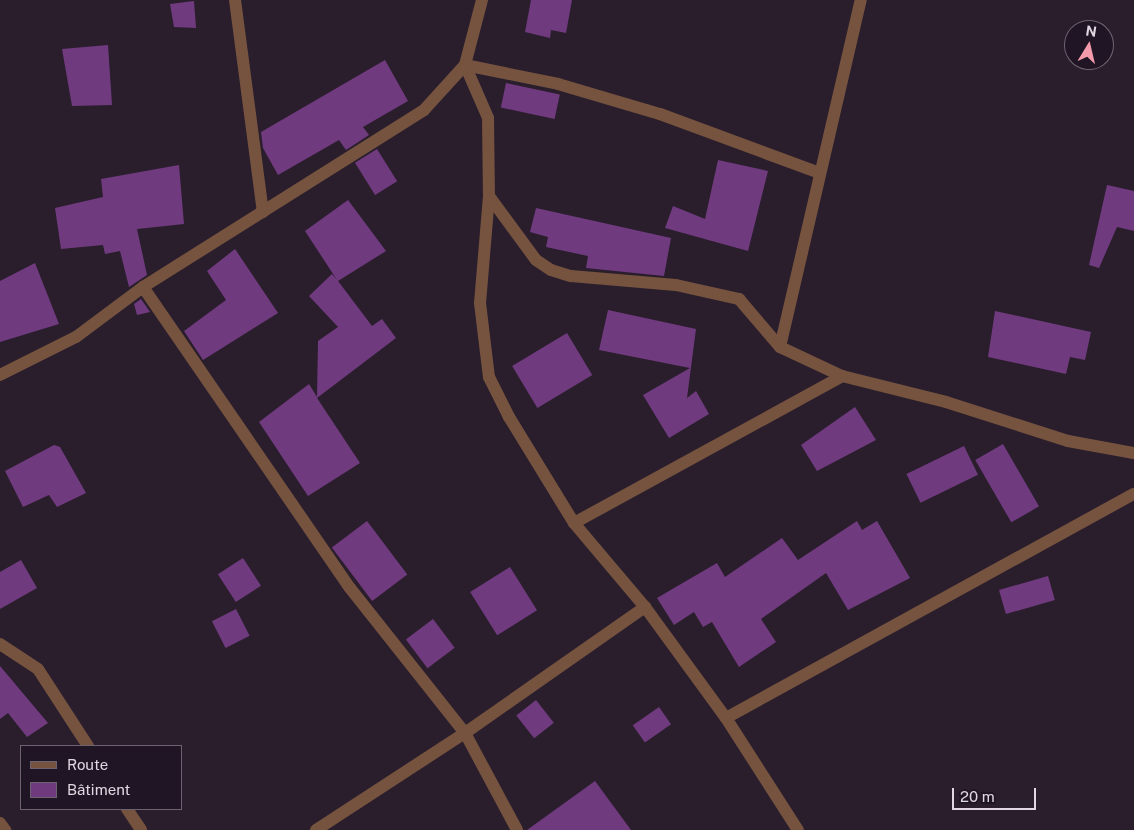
<!DOCTYPE html>
<meta charset="utf-8">
<style>
body{margin:0}
#map{position:relative;width:1134px;height:830px;overflow:hidden;background:#2a1e2d;font-family:"Public Sans",sans-serif}
div>[style]{position:absolute}
.building>*{inset:0;background:#703a7f;transform-origin:0 0}
.street>*{height:12px;margin:-6px;padding:0 6px;transform-origin:6px;border-radius:6px;background:#76533f}
span{translate:-50% -50%;white-space:nowrap;text-align:center;line-height:1.15;-webkit-text-stroke:4.5px #201524;paint-order:stroke}
.legend{position:absolute;left:20px;top:745px;width:162px;height:65px;box-sizing:border-box;background:#201524;border:1px solid #6d6370;margin:0;padding:6px 9px;list-style:none;font-size:15px;color:#e0d7e2}
.legend li{display:flex;align-items:center;gap:10px;height:25px}
.legend b{width:25px;border:1px solid #6d6370}
.north{position:absolute;left:1064px;top:20px;width:50px;height:50px;box-sizing:border-box;background:#201524;border:1px solid #6d6370;border-radius:50%;rotate:9deg;font-size:14px;font-weight:700;line-height:20px;text-align:center;color:#e0d7e2}
.north::after{content:'';display:block;margin:auto;width:18px;height:22px;background:#f39aab;clip-path:polygon(50% 0,100% 100%,50% 72%,0 100%)}
.scale{position:absolute;left:952px;top:788px;width:84px;height:22px;box-sizing:border-box;border:2px solid #e0d7e2;border-top:0;padding-left:6px;font-size:15px;line-height:18px;white-space:nowrap;color:#e0d7e2;-webkit-text-stroke:4px #201524;paint-order:stroke}
</style>
<div id="map">
<div class="building">
<i style="clip-path:polygon(531px 0,572px 0,566px 33px,551px 30px,550px 38px,525px 32px)"></i>
<i style="clip-path:polygon(194px 1px,196px 28px,174px 27px,170px 4px)"></i>
<i style="clip-path:polygon(108px 45px,112px 105px,72px 106px,62px 49px)"></i>
<i style="clip-path:polygon(385px 60px,408px 101px,363px 127px,369px 135px,346px 150px,339px 140px,278px 175px,263px 148px,261px 132px)"></i>
<i style="left:506px;top:83px;width:55px;height:25px;rotate:12deg"></i>
<i style="left:377px;top:149px;width:38px;height:26px;rotate:58deg"></i>
<i style="clip-path:polygon(718px 160px,768px 171px,748px 251px,665px 228px,673px 206px,705px 219px)"></i>
<i style="clip-path:polygon(179px 165px,184px 224px,137px 229px,147px 275px,129px 287px,120px 251px,105px 254px,103px 245px,61px 249px,55px 208px,103px 197px,101px 179px)"></i>
<i style="clip-path:polygon(1107px 185px,1134px 191px,1134px 231px,1117px 227px,1099px 268px,1089px 265px)"></i>
<i style="clip-path:polygon(348px 200px,386px 251px,338px 281px,372px 326px,382px 319px,396px 338px,317px 398px,360px 463px,308px 496px,259px 422px,309px 384px,317px 397px,318px 341px,338px 327px,309px 296px,332px 274px,337px 280px,305px 231px)"></i>
<i style="clip-path:polygon(536px 208px,671px 238px,664px 276px,586px 268px,588px 256px,546px 247px,548px 237px,530px 232px)"></i>
<i style="clip-path:polygon(235px 249px,278px 313px,203px 360px,184px 331px,226px 300px,207px 271px)"></i>
<i style="clip-path:polygon(35px 263px,59px 324px,0 342px,0 281px)"></i>
<i style="clip-path:polygon(141px 299px,150px 312px,137px 315px,134px 304px)"></i>
<i style="clip-path:polygon(608px 310px,696px 329px,687px 398px,696px 391px,709px 414px,669px 438px,643px 395px,690px 368px,599px 350px)"></i>
<i style="clip-path:polygon(995px 311px,1091px 332px,1085px 360px,1070px 357px,1066px 374px,988px 357px)"></i>
<i style="left:567px;top:333px;width:49px;height:64px;rotate:59deg"></i>
<i style="clip-path:polygon(855px 407px,876px 440px,817px 471px,801px 445px)"></i>
<i style="left:1003px;top:444px;width:72px;height:32px;rotate:60deg"></i>
<i style="clip-path:polygon(54px 445px,60px 447px,86px 493px,57px 507px,49px 495px,23px 507px,5px 471px)"></i>
<i style="left:964px;top:446px;width:32px;height:64px;rotate:64deg"></i>
<i style="left:367px;top:521px;width:67px;height:44px;rotate:53deg"></i>
<i style="clip-path:polygon(857px 521px,862px 530px,877px 521px,910px 578px,848px 610px,826px 573px,761px 619px,776px 642px,739px 667px,712px 622px,703px 627px,694px 612px,674px 625px,657px 598px,717px 563px,725px 577px,782px 538px,798px 560px)"></i>
<i style="left:243px;top:558px;width:33px;height:30px;rotate:57deg"></i>
<i style="clip-path:polygon(21px 560px,37px 588px,0 609px,0 572px)"></i>
<i style="left:510px;top:567px;width:51px;height:47px;rotate:58deg"></i>
<i style="left:1048px;top:576px;width:25px;height:51px;rotate:74deg"></i>
<i style="left:236px;top:609px;width:30px;height:27px;rotate:63deg"></i>
<i style="left:433px;top:619px;width:36px;height:34px;rotate:53deg"></i>
<i style="clip-path:polygon(0 666px,48px 723px,27px 737px,8px 713px,0 719px)"></i>
<i style="left:536px;top:700px;width:29px;height:25px;rotate:52deg"></i>
<i style="left:659px;top:707px;width:21px;height:32px;rotate:55deg"></i>
<i style="clip-path:polygon(595px 781px,631px 830px,527px 830px)"></i>
</div>
<div class="street">
<i style="left:235px;top:0;width:214px;rotate:82.5deg"></i>
<i style="left:482px;top:0;width:67px;rotate:104.7deg"></i>
<i style="left:465px;top:65px;width:58px;rotate:66.5deg"></i>
<i style="left:488px;top:118px;width:78px;rotate:89.3deg"></i>
<i style="left:489px;top:196px;width:107px;rotate:94.8deg"></i>
<i style="left:480px;top:303px;width:75px;rotate:83.1deg"></i>
<i style="left:489px;top:377px;width:45px;rotate:63.4deg"></i>
<i style="left:509px;top:417px;width:124px;rotate:58.5deg"></i>
<i style="left:574px;top:523px;width:110px;rotate:49.8deg"></i>
<i style="left:645px;top:607px;width:137px;rotate:53.9deg"></i>
<i style="left:726px;top:718px;width:133px;rotate:57.3deg"></i>
<i style="left:489px;top:196px;width:79px;rotate:53.7deg"></i>
<i style="left:536px;top:260px;width:18px;rotate:34deg"></i>
<i style="left:551px;top:270px;width:21px;rotate:17deg"></i>
<i style="left:571px;top:276px;width:105px;rotate:4.9deg"></i>
<i style="left:676px;top:285px;width:65px;rotate:12.5deg"></i>
<i style="left:739px;top:299px;width:63px;rotate:49.5deg"></i>
<i style="left:780px;top:347px;width:68px;rotate:25.1deg"></i>
<i style="left:842px;top:376px;width:107px;rotate:14deg"></i>
<i style="left:946px;top:402px;width:128px;rotate:17.7deg"></i>
<i style="left:1068px;top:441px;width:67px;rotate:10.3deg"></i>
<i style="left:143px;top:287px;width:365px;rotate:55.5deg"></i>
<i style="left:350px;top:588px;width:185px;rotate:51.6deg"></i>
<i style="left:465px;top:733px;width:110px;rotate:61.8deg"></i>
<i style="left:780px;top:347px;width:356px;rotate:-76.9deg"></i>
<i style="left:0;top:375px;width:85px;rotate:-26.6deg"></i>
<i style="left:76px;top:337px;width:84px;rotate:-36.7deg"></i>
<i style="left:143px;top:287px;width:332px;rotate:-32.2deg"></i>
<i style="left:424px;top:110px;width:61px;rotate:-47.7deg"></i>
<i style="left:465px;top:65px;width:95px;rotate:11.5deg"></i>
<i style="left:558px;top:84px;width:106px;rotate:16.4deg"></i>
<i style="left:660px;top:114px;width:167px;rotate:20.3deg"></i>
<i style="left:574px;top:523px;width:306px;rotate:-28.7deg"></i>
<i style="left:0;top:644px;width:45px;rotate:33.3deg"></i>
<i style="left:38px;top:669px;width:92px;rotate:57deg"></i>
<i style="left:726px;top:718px;width:465px;rotate:-28.8deg"></i>
<i style="left:127px;top:809px;width:25px;rotate:56deg"></i>
<i style="left:0;top:823px;width:9px;rotate:54deg"></i>
<i style="left:316px;top:830px;width:178px;rotate:-33.1deg"></i>
<i style="left:465px;top:733px;width:220px;rotate:-35deg"></i>
</div>
<ul class="legend">
<li><b style="height:6px;background:#76533f"></b>Route</li>
<li><b style="height:14px;background:#703a7f"></b>Bâtiment</li>
</ul>
<div class="north">N</div>
<div class="scale">20 m</div>
</div>
